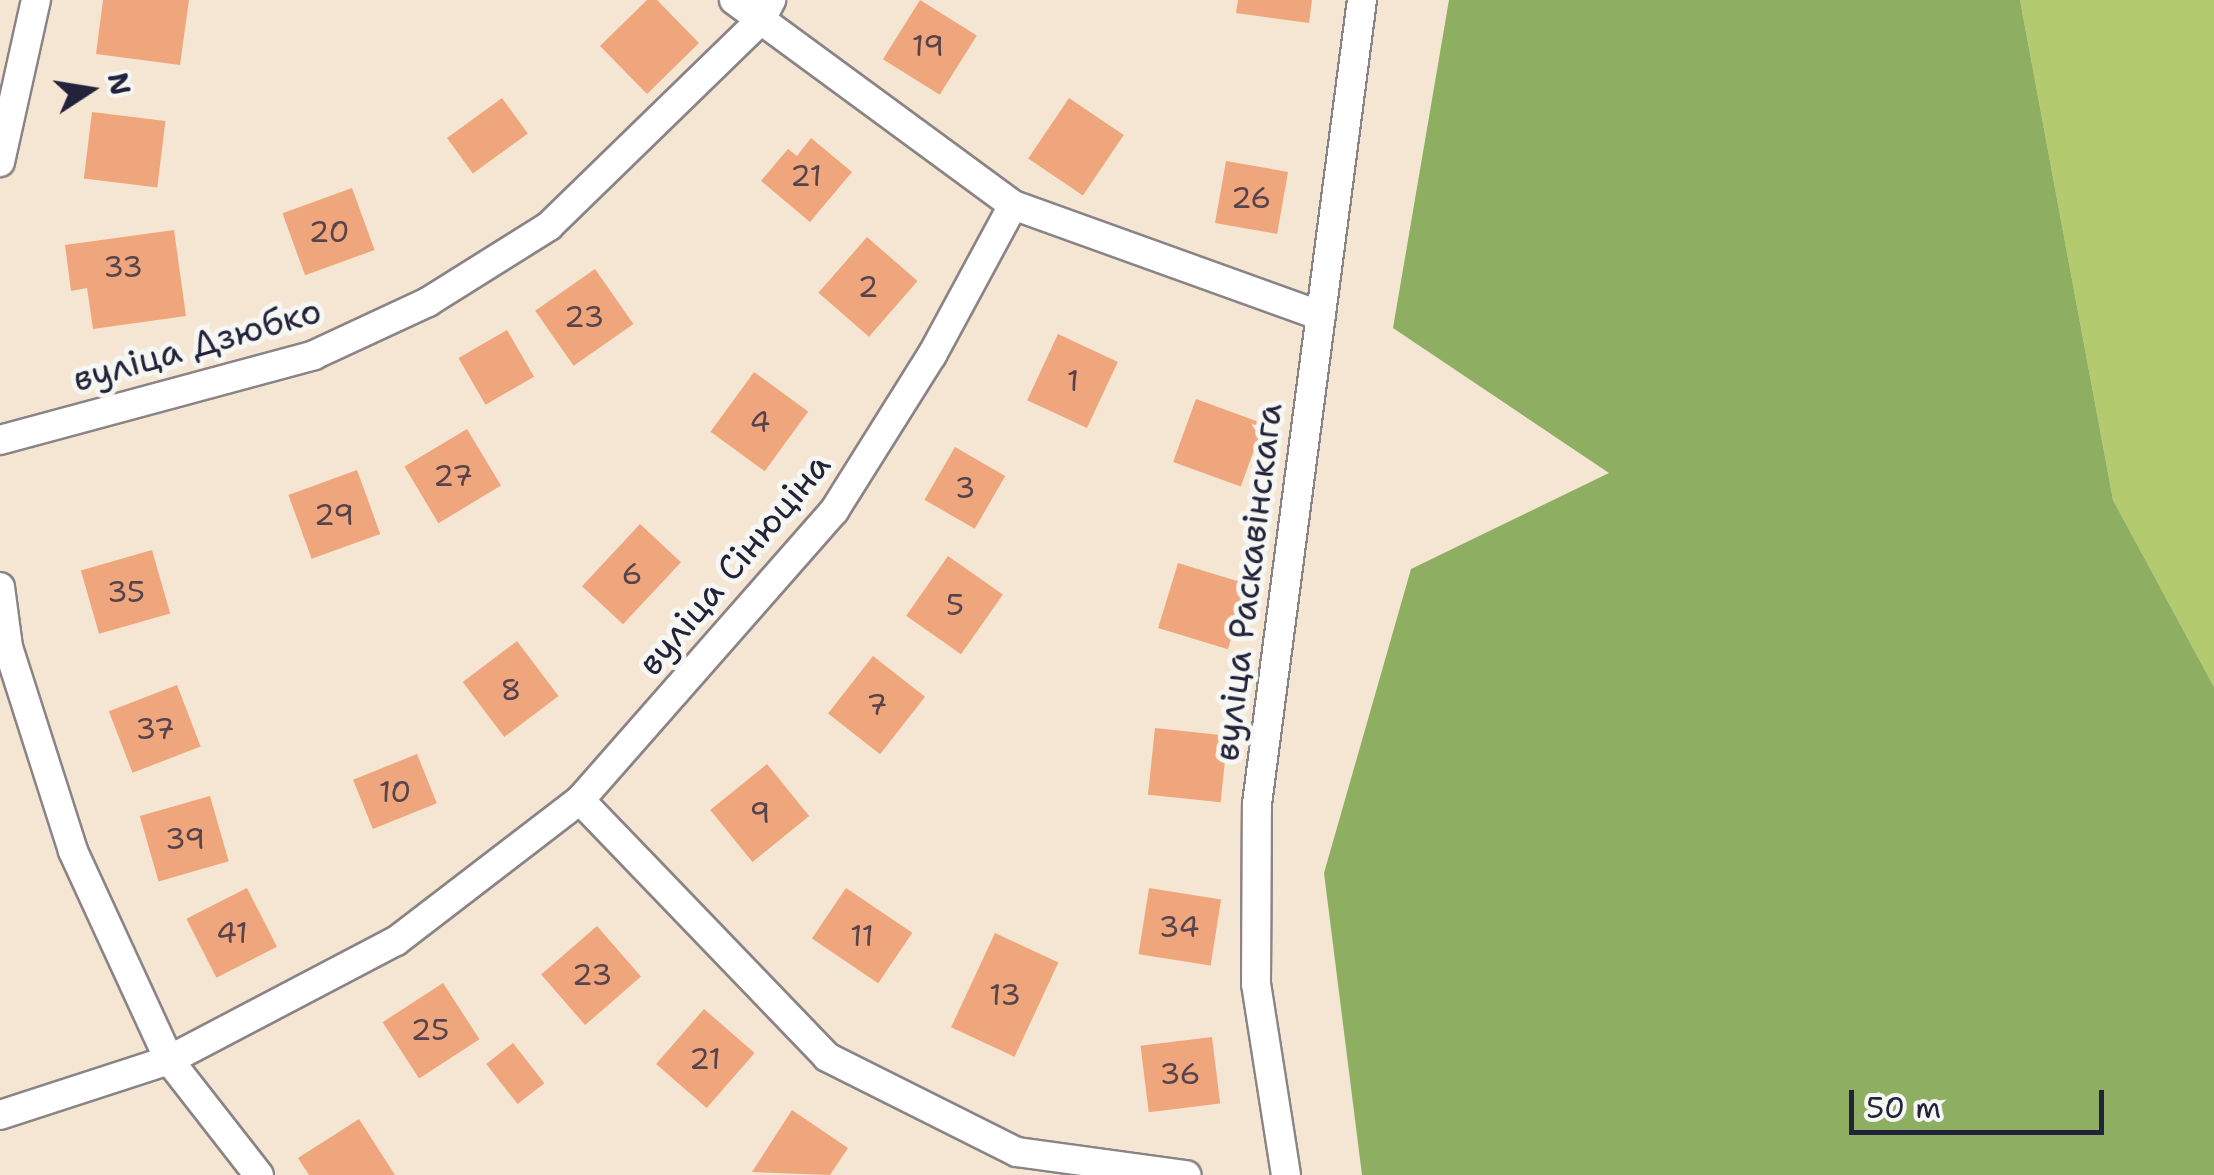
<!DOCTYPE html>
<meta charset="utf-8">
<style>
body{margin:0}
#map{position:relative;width:2214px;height:1175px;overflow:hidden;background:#f4e6d2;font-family:"Shantell Sans",sans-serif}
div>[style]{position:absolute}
.green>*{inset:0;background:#b3ca6e}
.forest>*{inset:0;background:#8eae61}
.building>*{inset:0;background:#f0a67d;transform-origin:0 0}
.roads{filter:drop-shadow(2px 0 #8b8486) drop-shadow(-2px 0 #8b8486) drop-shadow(0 2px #8b8486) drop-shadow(0 -2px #8b8486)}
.street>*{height:28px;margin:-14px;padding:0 14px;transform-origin:14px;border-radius:14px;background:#fff}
span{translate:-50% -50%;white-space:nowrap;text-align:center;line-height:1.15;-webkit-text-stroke:10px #f6f6f2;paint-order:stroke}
.number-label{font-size:30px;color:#56434c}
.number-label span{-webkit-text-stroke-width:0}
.street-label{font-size:35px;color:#22223b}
.north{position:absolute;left:40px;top:40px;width:100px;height:100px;-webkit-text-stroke:8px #f6f6f2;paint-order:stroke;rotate:78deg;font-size:28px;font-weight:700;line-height:40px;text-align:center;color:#22223b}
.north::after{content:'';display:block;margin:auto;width:35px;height:45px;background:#22223b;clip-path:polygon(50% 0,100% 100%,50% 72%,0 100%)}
.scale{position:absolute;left:1849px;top:1090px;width:255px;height:45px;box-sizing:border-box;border:5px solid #22223b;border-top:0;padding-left:12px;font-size:30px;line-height:35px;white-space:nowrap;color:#22223b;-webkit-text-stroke:8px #f6f6f2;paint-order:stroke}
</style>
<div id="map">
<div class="green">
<i style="clip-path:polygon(2020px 0,2214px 0,2214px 687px,2113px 500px)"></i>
</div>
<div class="forest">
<i style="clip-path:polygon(1449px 0,2020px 0,2113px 500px,2214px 687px,2214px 1175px,1362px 1175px,1324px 873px,1411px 569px,1609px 473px,1393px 328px)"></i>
</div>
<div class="building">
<i style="clip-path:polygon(103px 0,189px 0,180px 65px,96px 54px)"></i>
<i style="clip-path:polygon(647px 0,657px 0,699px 43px,647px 94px,600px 46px)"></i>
<i style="left:920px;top:0;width:67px;height:70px;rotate:32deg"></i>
<i style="clip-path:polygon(1238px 0,1312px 0,1309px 23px,1236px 13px)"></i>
<i style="left:502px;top:98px;width:44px;height:68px;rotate:54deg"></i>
<i style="left:1069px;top:98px;width:66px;height:73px;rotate:34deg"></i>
<i style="left:92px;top:112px;width:74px;height:67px;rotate:7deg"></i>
<i style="clip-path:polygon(811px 138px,852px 172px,810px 222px,761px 181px,788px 149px,797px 156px)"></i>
<i style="left:1226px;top:161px;width:63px;height:63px;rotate:10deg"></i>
<i style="left:352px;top:188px;width:66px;height:74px;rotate:70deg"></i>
<i style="clip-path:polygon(174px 230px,186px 316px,93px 329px,87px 288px,71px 291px,65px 245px)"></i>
<i style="left:867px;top:237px;width:67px;height:74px;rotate:41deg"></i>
<i style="left:595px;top:269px;width:67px;height:73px;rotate:55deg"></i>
<i style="left:507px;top:330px;width:54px;height:56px;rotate:60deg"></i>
<i style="left:1058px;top:334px;width:66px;height:73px;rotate:25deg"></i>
<i style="left:754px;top:372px;width:67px;height:74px;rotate:36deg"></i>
<i style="left:1196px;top:399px;width:72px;height:67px;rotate:20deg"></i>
<i style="left:467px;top:429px;width:66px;height:73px;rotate:59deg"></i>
<i style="left:955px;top:447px;width:58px;height:61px;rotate:30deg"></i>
<i style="left:357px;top:470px;width:68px;height:73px;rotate:70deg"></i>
<i style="left:640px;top:524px;width:56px;height:85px;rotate:43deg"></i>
<i style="left:152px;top:550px;width:66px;height:74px;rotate:74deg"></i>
<i style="left:948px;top:556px;width:67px;height:73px;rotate:35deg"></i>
<i style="left:1178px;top:563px;width:73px;height:68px;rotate:17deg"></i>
<i style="left:517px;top:641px;width:69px;height:68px;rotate:53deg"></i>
<i style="left:873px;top:656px;width:66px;height:73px;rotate:38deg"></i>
<i style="left:177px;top:685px;width:66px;height:73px;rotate:69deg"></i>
<i style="left:1155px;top:728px;width:73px;height:67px;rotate:6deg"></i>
<i style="left:417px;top:754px;width:53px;height:69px;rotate:68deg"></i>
<i style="left:767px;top:764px;width:67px;height:73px;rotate:51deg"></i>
<i style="left:210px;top:796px;width:68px;height:73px;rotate:74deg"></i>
<i style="left:247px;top:888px;width:66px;height:68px;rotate:63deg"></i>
<i style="left:846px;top:888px;width:80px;height:61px;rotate:34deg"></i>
<i style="left:1149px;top:888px;width:73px;height:67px;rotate:9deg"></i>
<i style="left:597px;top:926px;width:67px;height:74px;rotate:49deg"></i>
<i style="left:995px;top:933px;width:70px;height:104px;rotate:25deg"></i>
<i style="left:443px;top:983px;width:67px;height:72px;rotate:57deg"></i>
<i style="left:704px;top:1009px;width:67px;height:73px;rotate:41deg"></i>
<i style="left:1212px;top:1037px;width:67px;height:72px;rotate:83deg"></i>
<i style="left:513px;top:1043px;width:51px;height:34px;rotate:52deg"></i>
<i style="clip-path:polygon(792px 1110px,848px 1148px,830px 1175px,752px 1172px)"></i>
<i style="clip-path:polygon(359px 1119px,395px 1175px,309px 1175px,298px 1158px)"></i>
</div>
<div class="roads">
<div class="street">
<i style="left:734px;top:0;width:346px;rotate:36.3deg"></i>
<i style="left:1013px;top:205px;width:327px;rotate:19.8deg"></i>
<i style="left:0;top:162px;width:166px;rotate:-77.5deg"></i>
<i style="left:0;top:440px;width:325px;rotate:-15.1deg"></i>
<i style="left:314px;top:355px;width:126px;rotate:-24.9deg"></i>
<i style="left:428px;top:302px;width:143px;rotate:-32.1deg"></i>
<i style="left:549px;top:226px;width:294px;rotate:-44.2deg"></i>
<i style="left:760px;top:21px;width:24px;rotate:-62deg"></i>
<i style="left:0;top:587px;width:61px;rotate:82.4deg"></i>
<i style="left:8px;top:647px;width:214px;rotate:72.3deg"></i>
<i style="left:73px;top:851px;width:230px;rotate:65.3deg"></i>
<i style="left:169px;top:1060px;width:146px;rotate:52deg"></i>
<i style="left:580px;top:800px;width:356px;rotate:46.1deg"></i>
<i style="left:827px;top:1057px;width:212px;rotate:26.6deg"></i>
<i style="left:1017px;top:1152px;width:171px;rotate:7.8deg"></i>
<i style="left:0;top:1115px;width:178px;rotate:-18deg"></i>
<i style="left:169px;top:1060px;width:256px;rotate:-27.7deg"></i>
<i style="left:396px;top:941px;width:232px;rotate:-37.5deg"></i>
<i style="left:580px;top:800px;width:385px;rotate:-48.7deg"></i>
<i style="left:834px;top:511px;width:184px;rotate:-57.9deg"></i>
<i style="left:932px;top:355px;width:170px;rotate:-61.6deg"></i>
<i style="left:1286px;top:1175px;width:193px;rotate:-98.9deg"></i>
<i style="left:1256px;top:984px;width:180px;rotate:-89.7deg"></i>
<i style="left:1257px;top:804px;width:811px;rotate:-82.56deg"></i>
</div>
</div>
<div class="number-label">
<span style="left:928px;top:46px">19</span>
<span style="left:806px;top:176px">21</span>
<span style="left:1251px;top:198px">26</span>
<span style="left:329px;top:232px">20</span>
<span style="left:123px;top:267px">33</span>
<span style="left:868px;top:287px">2</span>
<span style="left:584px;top:317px">23</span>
<span style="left:1073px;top:381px">1</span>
<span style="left:760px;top:422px">4</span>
<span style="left:453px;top:476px">27</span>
<span style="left:965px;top:488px">3</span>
<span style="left:334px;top:515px">29</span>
<span style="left:632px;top:574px">6</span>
<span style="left:126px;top:592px">35</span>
<span style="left:955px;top:605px">5</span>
<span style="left:511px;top:690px">8</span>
<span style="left:877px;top:705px">7</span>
<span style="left:155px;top:729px">37</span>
<span style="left:395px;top:792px">10</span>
<span style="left:760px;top:813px">9</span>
<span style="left:185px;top:839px">39</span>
<span style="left:1179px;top:927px">34</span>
<span style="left:232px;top:933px">41</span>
<span style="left:862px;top:936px">11</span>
<span style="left:592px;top:975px">23</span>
<span style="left:1005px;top:995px">13</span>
<span style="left:430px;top:1030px">25</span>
<span style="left:705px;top:1059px">21</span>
<span style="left:1180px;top:1074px">36</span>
</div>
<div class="street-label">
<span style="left:197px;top:345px;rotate:-16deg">вуліца Дзюбко</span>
<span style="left:734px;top:564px;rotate:-50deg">вуліца Сінюціна</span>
<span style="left:1248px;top:582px;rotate:-83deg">вуліца Раскавінскага</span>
</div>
<div class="north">N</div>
<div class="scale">50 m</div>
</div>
